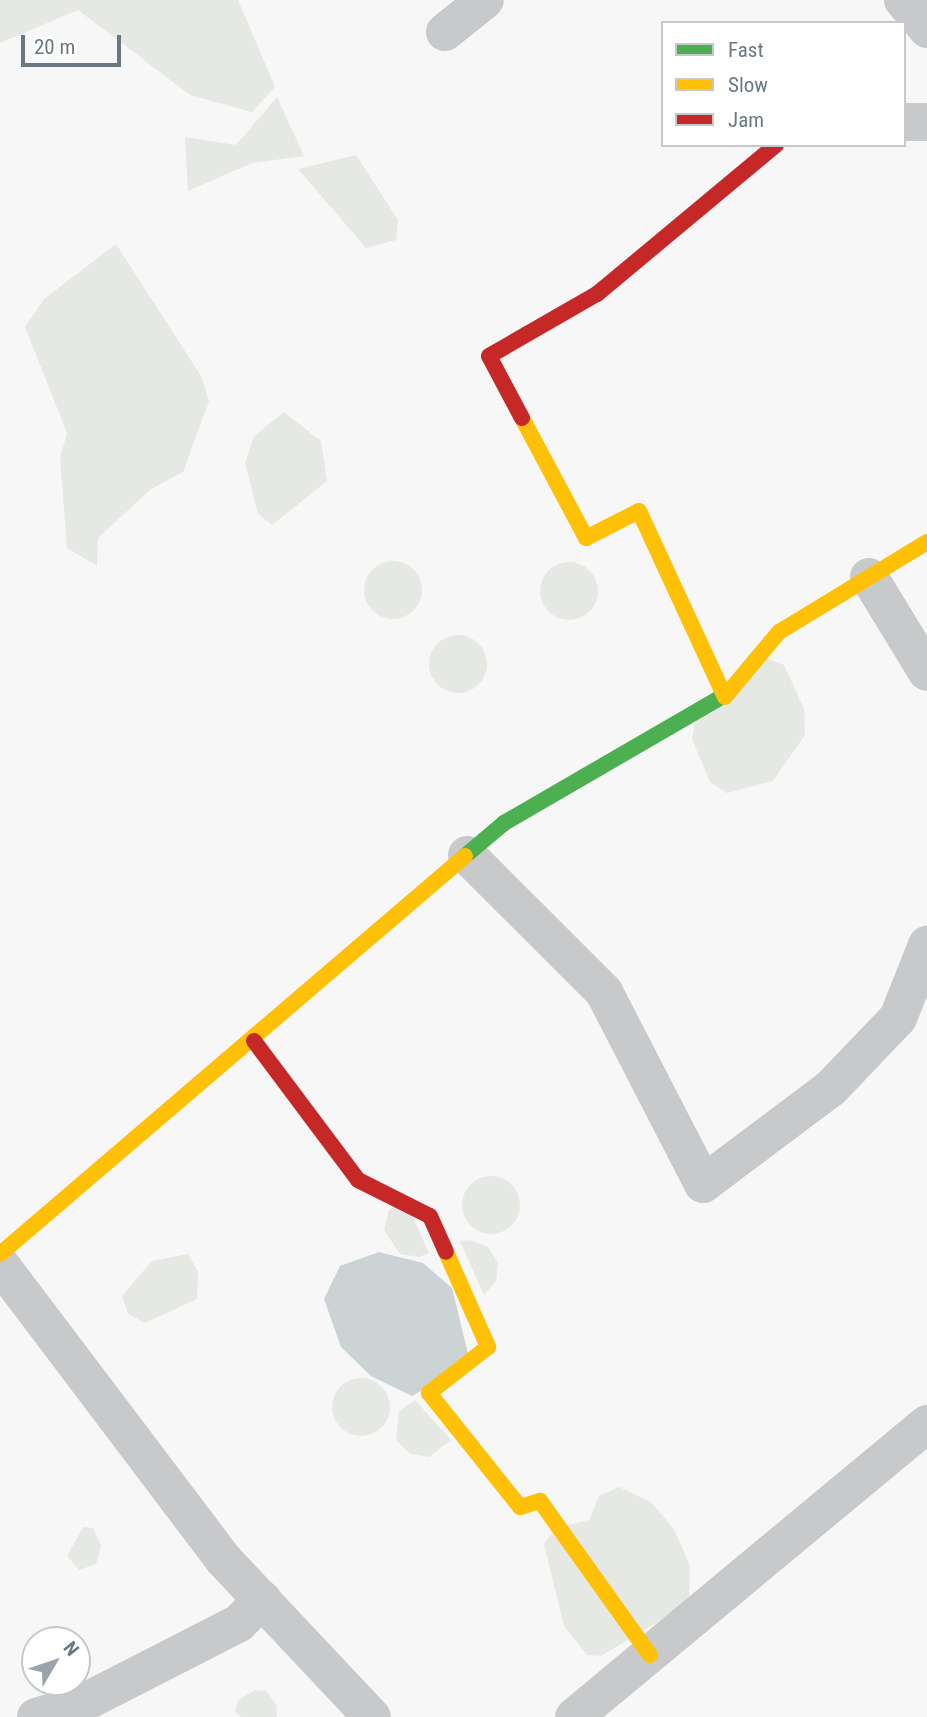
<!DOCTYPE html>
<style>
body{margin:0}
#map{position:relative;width:927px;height:1717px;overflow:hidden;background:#f7f7f7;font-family:"Roboto Condensed",sans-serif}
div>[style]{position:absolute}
.green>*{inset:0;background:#e6e8e4}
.round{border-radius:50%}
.water>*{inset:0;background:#ccd3d5}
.street>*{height:38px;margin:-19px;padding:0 19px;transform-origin:19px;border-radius:19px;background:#c8c9ca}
.fast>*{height:16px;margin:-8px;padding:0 8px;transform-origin:8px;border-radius:8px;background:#4caf50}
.slow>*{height:16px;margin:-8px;padding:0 8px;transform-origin:8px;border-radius:8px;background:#ffc107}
.jam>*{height:16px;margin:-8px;padding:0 8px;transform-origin:8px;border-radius:8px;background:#c62828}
span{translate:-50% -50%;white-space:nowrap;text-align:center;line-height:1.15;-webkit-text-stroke:7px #fff;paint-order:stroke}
.legend{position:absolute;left:661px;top:21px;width:245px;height:126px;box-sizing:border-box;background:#fff;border:2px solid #c3c9cd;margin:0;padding:9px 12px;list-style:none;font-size:21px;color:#6a7883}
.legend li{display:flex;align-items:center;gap:14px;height:35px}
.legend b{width:35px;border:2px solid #c3c9cd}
.north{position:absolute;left:21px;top:1626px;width:70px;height:70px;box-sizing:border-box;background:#fff;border:2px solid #c3c9cd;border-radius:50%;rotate:51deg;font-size:19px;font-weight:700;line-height:28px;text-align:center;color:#6a7883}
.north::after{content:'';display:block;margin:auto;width:24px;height:32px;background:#9ba4ac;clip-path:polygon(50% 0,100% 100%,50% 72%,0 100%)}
.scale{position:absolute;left:21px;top:35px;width:100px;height:32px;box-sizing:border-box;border:4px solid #6a7883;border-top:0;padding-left:9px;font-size:21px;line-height:24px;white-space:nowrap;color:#6a7883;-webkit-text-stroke:5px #fff;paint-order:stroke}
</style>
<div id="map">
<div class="green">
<i style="clip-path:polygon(0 0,238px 0,275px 87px,252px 112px,190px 95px,78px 10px,0 43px)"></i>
<i style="clip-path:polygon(277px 97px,304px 156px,252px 163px,188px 191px,185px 137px,236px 145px)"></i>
<i style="clip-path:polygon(356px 155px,398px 220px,396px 240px,366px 248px,298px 169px)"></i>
<i style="clip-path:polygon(116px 244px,201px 376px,209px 401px,183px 472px,151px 489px,98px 538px,97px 566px,67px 548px,60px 458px,67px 433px,25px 327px,44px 299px)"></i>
<i style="clip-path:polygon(284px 412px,321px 441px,327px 481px,272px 525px,258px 514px,245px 463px,254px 436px)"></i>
<i class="round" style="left:364px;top:561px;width:58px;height:58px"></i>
<i class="round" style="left:540px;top:562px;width:58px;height:58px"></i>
<i class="round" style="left:429px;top:635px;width:58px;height:58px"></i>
<i style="clip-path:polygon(754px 654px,784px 665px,804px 709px,805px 735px,773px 781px,727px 793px,710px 782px,692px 739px,697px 712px)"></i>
<i class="round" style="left:462px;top:1176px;width:58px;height:58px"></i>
<i style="clip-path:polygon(405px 1199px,429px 1253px,419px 1257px,400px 1254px,384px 1230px,389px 1210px)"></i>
<i style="clip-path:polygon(470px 1240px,488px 1247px,498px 1263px,496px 1281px,484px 1295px,460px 1241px)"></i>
<i style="clip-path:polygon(188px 1254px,198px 1272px,197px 1299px,145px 1323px,128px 1314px,122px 1296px,152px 1261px)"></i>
<i class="round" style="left:332px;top:1378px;width:58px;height:58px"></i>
<i style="clip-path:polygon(415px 1400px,451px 1440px,429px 1457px,410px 1454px,396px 1440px,399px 1411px)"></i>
<i style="clip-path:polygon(619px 1487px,651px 1502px,674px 1529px,690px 1566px,689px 1603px,601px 1656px,587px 1655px,564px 1626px,544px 1544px,556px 1528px,589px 1520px,599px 1496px)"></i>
<i style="clip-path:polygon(83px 1527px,93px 1528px,101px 1546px,96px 1564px,79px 1570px,67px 1556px)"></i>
<i style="clip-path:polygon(255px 1690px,266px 1691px,276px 1704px,277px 1717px,241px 1717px,235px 1712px,238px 1700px)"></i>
</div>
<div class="water">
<i style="clip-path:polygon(379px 1252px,423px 1263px,452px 1288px,470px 1362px,412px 1396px,371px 1376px,341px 1347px,324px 1299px,340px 1266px)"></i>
</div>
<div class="street">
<i style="left:903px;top:0;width:38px;rotate:50deg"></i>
<i style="left:445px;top:32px;width:51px;rotate:-38.7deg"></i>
<i style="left:904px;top:122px;width:23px"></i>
<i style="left:869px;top:577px;width:111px;rotate:58.6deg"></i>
<i style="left:467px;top:855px;width:194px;rotate:45deg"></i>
<i style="left:604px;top:992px;width:216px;rotate:62.7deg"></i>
<i style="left:703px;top:1184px;width:160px;rotate:-36.9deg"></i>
<i style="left:831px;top:1088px;width:97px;rotate:-46.3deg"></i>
<i style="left:898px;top:1018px;width:79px;rotate:-68.3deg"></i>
<i style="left:0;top:1264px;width:370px;rotate:52.9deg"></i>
<i style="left:223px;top:1559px;width:217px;rotate:46.7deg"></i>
<i style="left:36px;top:1717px;width:49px;rotate:-16.6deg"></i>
<i style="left:83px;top:1703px;width:175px;rotate:-27.1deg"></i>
<i style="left:239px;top:1623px;width:33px;rotate:-45deg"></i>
<i style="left:574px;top:1717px;width:459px;rotate:-39.7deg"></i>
</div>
<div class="fast">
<i style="left:465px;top:856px;width:51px;rotate:-40.2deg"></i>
<i style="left:504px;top:823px;width:259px;rotate:-30.1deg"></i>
</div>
<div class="slow">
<i style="left:522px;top:418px;width:136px;rotate:61.9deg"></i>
<i style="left:586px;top:538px;width:59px;rotate:-27deg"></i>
<i style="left:639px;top:511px;width:205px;rotate:65.2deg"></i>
<i style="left:728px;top:693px;width:80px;rotate:-50.1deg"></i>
<i style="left:779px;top:632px;width:173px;rotate:-31.3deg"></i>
<i style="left:446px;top:1252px;width:104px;rotate:66.1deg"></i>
<i style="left:488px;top:1347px;width:75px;rotate:142.1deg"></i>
<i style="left:429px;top:1393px;width:146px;rotate:51.4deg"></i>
<i style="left:520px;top:1507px;width:21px;rotate:-17deg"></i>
<i style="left:540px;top:1501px;width:189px;rotate:54.5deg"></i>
<i style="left:0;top:1254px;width:612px;rotate:-40.56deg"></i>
</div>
<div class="jam">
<i style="left:522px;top:418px;width:70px;rotate:-118deg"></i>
<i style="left:489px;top:356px;width:125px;rotate:-29.9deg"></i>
<i style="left:597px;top:294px;width:233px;rotate:-39.8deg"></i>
<i style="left:254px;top:1041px;width:174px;rotate:53.2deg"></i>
<i style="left:358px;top:1180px;width:80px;rotate:26.6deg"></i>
<i style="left:430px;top:1216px;width:39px;rotate:66deg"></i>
</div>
<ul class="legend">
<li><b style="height:9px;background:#4caf50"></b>Fast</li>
<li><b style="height:9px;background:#ffc107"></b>Slow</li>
<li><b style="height:9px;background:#c62828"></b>Jam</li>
</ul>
<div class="north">N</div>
<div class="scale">20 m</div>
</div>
